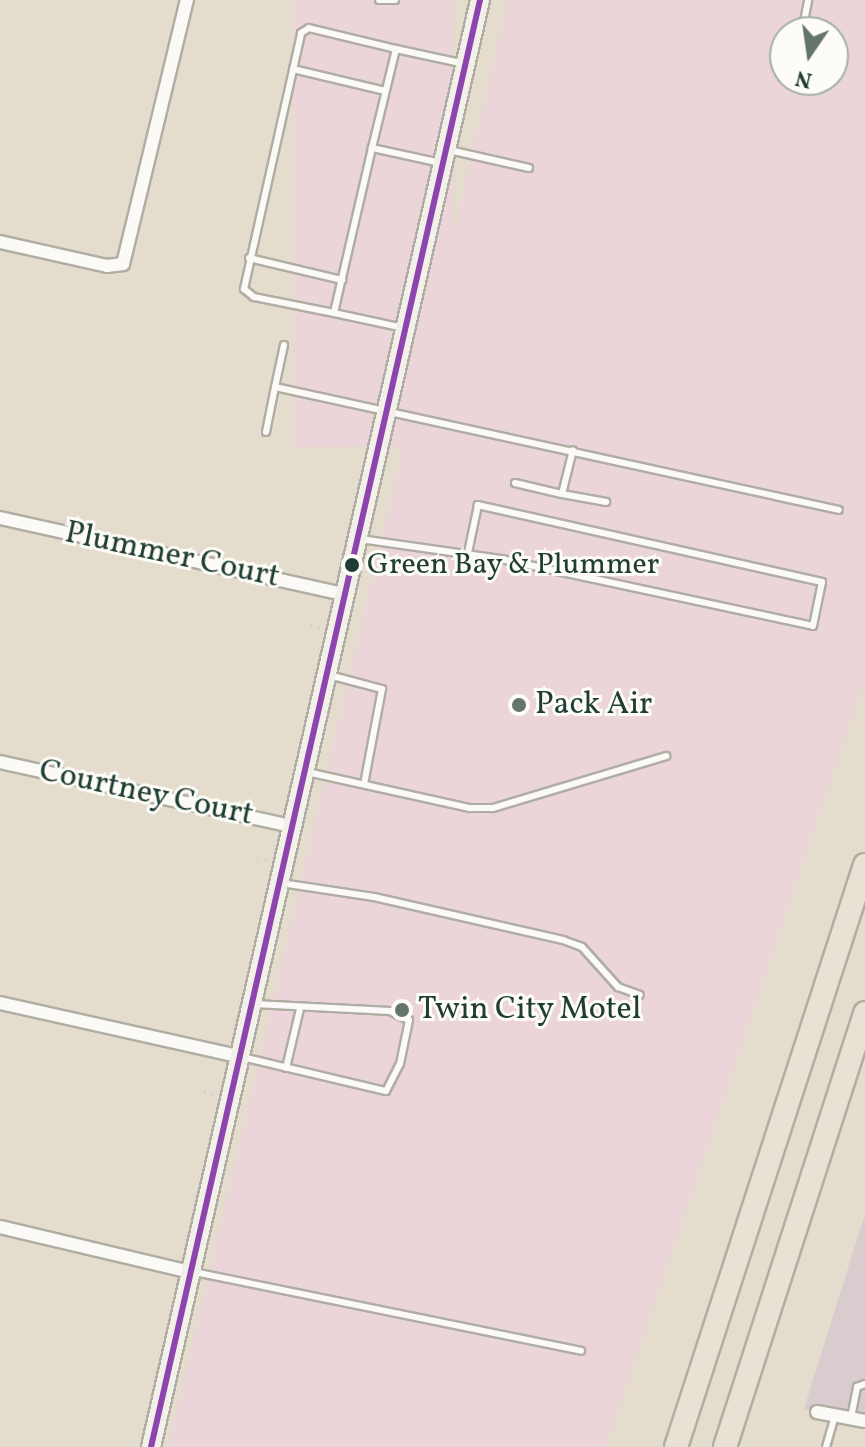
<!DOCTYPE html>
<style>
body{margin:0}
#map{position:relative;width:865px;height:1447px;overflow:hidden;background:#e4dccc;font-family:Vollkorn,serif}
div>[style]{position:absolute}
.built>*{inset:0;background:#ebd5d9;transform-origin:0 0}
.industrial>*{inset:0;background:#d8cccf}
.path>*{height:3px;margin-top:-1.5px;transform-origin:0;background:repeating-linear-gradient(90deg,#d1d1cd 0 2px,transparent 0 8px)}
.roads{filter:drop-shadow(2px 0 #b0aea3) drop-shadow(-2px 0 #b0aea3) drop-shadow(0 2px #b0aea3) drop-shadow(0 -2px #b0aea3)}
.lane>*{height:6px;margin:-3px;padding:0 3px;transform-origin:3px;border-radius:3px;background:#fbfaf7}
.street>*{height:12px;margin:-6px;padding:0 6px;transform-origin:6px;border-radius:6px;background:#fbfaf7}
.secondary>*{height:18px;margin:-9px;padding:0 9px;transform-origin:9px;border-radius:9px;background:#f3f0e9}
.highway>*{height:22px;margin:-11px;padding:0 11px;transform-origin:11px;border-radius:11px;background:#e8e1d4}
.bus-1>*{height:6px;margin:-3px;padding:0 3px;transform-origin:3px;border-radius:3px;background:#8e44ad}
.dots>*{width:22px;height:22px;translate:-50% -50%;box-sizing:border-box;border:4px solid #fdfcf7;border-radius:50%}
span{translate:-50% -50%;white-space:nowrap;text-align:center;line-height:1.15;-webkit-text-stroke:6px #fdfcf7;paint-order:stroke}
.bus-label{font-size:30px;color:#1f3d34}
.left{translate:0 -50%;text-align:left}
.street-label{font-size:32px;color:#1f3d34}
.poi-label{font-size:32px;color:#1f3d34}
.north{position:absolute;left:769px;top:16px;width:80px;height:80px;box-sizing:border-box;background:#fdfcf7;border:2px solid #a4b0a9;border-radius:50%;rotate:193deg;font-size:22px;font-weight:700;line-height:32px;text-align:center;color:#1f3d34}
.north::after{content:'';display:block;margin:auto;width:28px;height:36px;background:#647569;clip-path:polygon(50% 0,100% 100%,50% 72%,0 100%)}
</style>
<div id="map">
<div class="built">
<i style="left:293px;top:0;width:160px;height:447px"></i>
<i style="clip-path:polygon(evenodd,508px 0,865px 0,865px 679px,606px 1447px,168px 1447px,508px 0,785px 32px,833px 32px,833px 80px,785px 80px,785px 32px)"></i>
</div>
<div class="industrial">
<i style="clip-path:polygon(865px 1214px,865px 1421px,804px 1409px)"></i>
</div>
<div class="path">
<i style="left:310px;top:625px;width:12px;rotate:14deg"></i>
<i style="left:257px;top:858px;width:12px;rotate:14deg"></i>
<i style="left:204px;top:1091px;width:12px;rotate:14deg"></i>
</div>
<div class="roads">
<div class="lane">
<i style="left:379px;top:0;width:16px"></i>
<i style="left:802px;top:32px;width:33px;rotate:-79deg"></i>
<i style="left:293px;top:69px;width:95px;rotate:13.4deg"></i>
<i style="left:372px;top:148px;width:169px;rotate:103deg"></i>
<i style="left:334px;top:313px;width:72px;rotate:12.1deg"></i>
<i style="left:449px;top:150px;width:82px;rotate:12.7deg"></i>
<i style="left:441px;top:163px;width:71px;rotate:-167.7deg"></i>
<i style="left:372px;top:148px;width:102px;rotate:-76.4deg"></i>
<i style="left:396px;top:49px;width:66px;rotate:12.2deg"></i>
<i style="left:249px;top:258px;width:96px;rotate:13.3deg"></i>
<i style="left:334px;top:313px;width:82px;rotate:-168.7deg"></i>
<i style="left:254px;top:297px;width:13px;rotate:-141deg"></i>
<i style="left:244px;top:289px;width:262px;rotate:-77.4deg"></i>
<i style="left:301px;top:33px;width:9px;rotate:-32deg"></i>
<i style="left:309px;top:28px;width:89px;rotate:13.6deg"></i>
<i style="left:284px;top:345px;width:43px;rotate:102.1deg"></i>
<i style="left:275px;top:387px;width:577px;rotate:12.3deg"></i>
<i style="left:266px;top:432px;width:46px;rotate:-78.7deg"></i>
<i style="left:515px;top:483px;width:48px;rotate:13.2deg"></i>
<i style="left:562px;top:494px;width:45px;rotate:-76deg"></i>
<i style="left:562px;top:494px;width:45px;rotate:10.3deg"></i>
<i style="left:360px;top:539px;width:142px;rotate:8.1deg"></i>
<i style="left:501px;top:559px;width:319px;rotate:12.1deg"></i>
<i style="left:813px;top:626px;width:45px;rotate:-78.4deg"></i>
<i style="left:822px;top:582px;width:353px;rotate:-167.4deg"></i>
<i style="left:478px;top:505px;width:49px;rotate:101.8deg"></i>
<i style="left:329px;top:675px;width:55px;rotate:14.8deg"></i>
<i style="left:382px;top:689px;width:97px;rotate:100.7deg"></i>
<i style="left:307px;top:772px;width:167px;rotate:12.5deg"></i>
<i style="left:470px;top:808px;width:23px"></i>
<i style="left:493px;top:808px;width:181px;rotate:-16.7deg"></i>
<i style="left:281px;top:883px;width:94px;rotate:8.6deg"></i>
<i style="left:374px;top:897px;width:194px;rotate:12.8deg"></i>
<i style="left:563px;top:940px;width:20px;rotate:20deg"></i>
<i style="left:582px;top:947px;width:54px;rotate:48deg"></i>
<i style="left:618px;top:987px;width:23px;rotate:20deg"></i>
<i style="left:242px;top:1057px;width:148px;rotate:13.3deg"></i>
<i style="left:386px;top:1091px;width:30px;rotate:-63deg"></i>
<i style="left:400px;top:1064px;width:45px;rotate:-78.4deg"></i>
<i style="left:409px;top:1020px;width:21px;rotate:-155deg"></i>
<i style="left:390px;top:1011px;width:136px;rotate:-177.1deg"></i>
<i style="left:286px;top:1068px;width:61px;rotate:-76.7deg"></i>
<i style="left:194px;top:1272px;width:395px;rotate:11.5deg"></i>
<i style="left:851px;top:1418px;width:32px;rotate:-79deg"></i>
<i style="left:857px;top:1387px;width:9px;rotate:-21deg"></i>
<i style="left:826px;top:1447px;width:32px;rotate:-74deg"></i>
</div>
<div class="street">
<i style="left:0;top:242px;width:110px;rotate:12.6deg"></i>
<i style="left:107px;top:266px;width:16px;rotate:-7deg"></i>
<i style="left:123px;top:264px;width:272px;rotate:-76.4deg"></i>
<i style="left:0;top:518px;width:352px;rotate:12.5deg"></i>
<i style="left:0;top:762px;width:299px;rotate:12.4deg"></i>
<i style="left:0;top:1003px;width:244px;rotate:12.6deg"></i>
<i style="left:0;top:1227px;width:196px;rotate:13.3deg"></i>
<i style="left:817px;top:1412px;width:49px;rotate:10.6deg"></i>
</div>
<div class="secondary">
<i style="left:151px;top:1447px;width:1484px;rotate:-77.19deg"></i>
</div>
<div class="highway">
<i style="left:676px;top:1447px;width:612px;rotate:-72.01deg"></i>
<i style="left:725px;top:1447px;width:456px;rotate:-72.1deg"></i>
</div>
</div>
<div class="bus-1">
<i style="left:151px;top:1447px;width:1484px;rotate:-77.19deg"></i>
</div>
<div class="dots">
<i style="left:352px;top:565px;background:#1f3d34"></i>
<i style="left:519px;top:705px;background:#647569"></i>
<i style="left:402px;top:1010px;background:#647569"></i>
</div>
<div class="bus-label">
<span class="left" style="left:367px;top:565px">Green Bay &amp; Plummer</span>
</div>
<div class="street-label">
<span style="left:172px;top:556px;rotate:12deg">Plummer Court</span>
<span style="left:146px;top:794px;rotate:12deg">Courtney Court</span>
</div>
<div class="poi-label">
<span class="left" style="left:535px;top:705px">Pack Air</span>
<span class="left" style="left:418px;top:1010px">Twin City Motel</span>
</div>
<div class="north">N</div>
</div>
